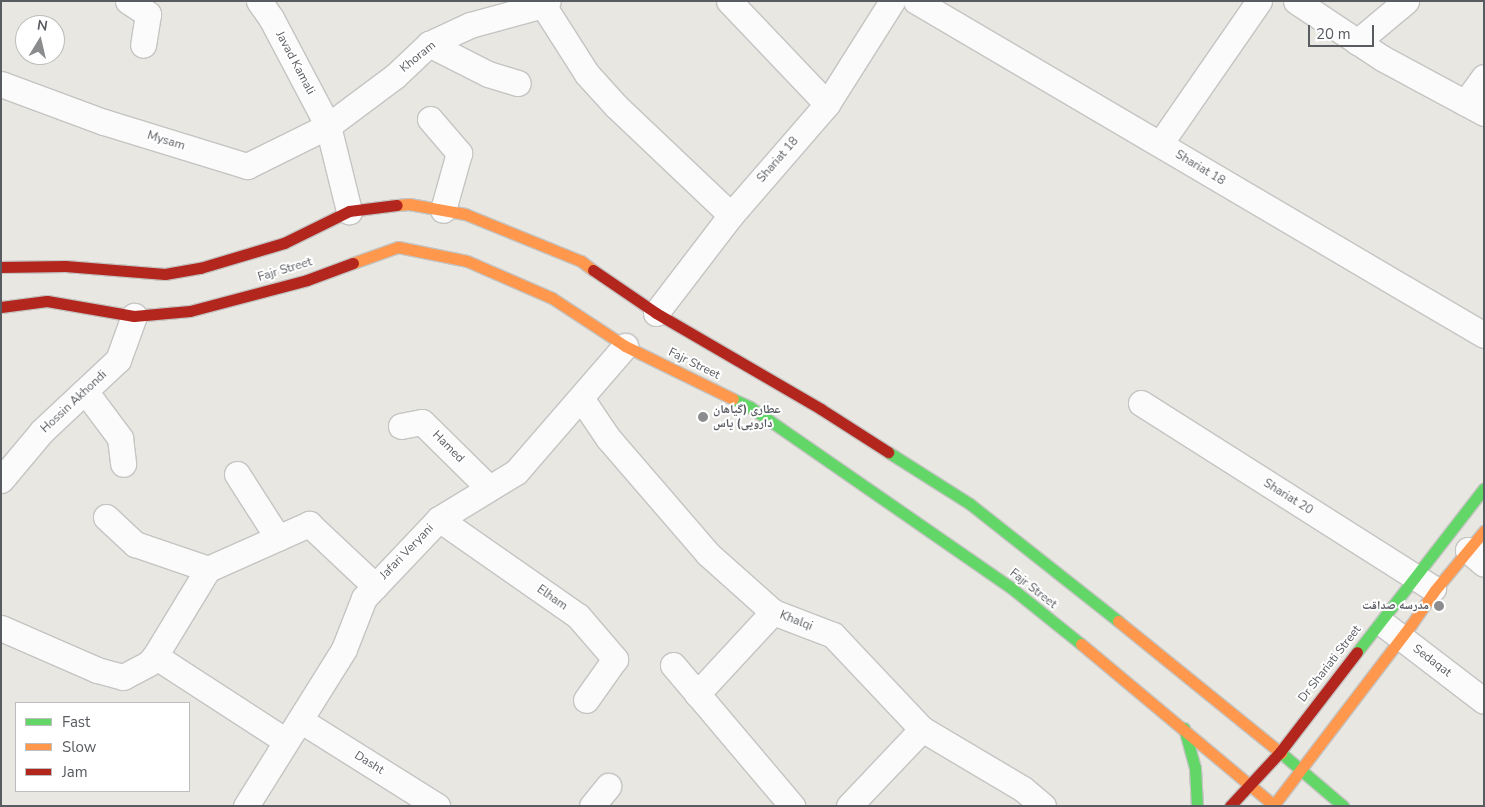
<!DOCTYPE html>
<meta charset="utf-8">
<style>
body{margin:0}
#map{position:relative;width:1485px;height:807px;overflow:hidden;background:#e8e7e2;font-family:"Nunito Sans","Noto Naskh Arabic",sans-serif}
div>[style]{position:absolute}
.roads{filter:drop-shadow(1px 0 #c4c4c3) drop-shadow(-1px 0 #c4c4c3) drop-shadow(0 1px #c4c4c3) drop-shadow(0 -1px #c4c4c3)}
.street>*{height:25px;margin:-12.5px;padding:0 12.5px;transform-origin:12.5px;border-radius:12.5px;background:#fcfbfb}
.fast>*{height:11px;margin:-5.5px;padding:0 5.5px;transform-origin:5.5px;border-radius:5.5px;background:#63d668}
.slow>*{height:11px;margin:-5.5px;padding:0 5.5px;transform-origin:5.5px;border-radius:5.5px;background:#ff974d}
.jam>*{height:11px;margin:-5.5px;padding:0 5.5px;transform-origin:5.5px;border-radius:5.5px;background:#b3261e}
.dots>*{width:14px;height:14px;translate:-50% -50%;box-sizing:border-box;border:2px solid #fff;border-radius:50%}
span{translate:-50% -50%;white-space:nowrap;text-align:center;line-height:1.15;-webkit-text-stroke:4px #fff;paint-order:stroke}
.street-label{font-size:12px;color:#585b60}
.poi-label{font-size:12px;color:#585b60;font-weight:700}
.left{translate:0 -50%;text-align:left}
.right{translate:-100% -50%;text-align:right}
.frame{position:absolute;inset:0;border:2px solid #585b60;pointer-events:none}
.legend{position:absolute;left:15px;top:702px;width:175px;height:90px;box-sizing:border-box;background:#fff;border:1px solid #bcbdbf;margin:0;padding:6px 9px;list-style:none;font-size:15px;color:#585b60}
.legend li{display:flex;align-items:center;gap:10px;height:25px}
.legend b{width:25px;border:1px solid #bcbdbf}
.north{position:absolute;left:15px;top:15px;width:50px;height:50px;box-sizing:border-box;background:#fff;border:1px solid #bcbdbf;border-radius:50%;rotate:9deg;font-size:14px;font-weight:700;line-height:20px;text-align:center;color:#585b60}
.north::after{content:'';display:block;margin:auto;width:18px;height:22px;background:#8a8c8e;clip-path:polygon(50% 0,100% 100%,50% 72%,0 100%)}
.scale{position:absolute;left:1308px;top:25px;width:66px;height:22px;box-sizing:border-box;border:2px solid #585b60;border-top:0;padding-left:6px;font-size:15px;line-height:18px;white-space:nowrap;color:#585b60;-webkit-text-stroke:4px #fff;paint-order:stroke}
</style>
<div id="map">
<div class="roads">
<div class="street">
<i style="left:128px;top:1px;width:24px;rotate:33deg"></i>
<i style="left:148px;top:14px;width:31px;rotate:99deg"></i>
<i style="left:259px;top:1px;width:21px;rotate:55deg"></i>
<i style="left:271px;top:18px;width:122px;rotate:62.2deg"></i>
<i style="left:328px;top:126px;width:88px;rotate:76.1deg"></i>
<i style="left:729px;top:1px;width:142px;rotate:46.4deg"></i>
<i style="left:916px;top:1px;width:659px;rotate:30.46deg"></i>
<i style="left:1296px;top:1px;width:103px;rotate:33.5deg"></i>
<i style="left:1382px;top:58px;width:116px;rotate:28.3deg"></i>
<i style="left:543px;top:5px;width:82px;rotate:57.5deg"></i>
<i style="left:587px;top:74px;width:43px;rotate:47.8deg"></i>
<i style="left:616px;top:106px;width:158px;rotate:43.5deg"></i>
<i style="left:1357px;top:42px;width:64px;rotate:-39.9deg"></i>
<i style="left:429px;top:44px;width:66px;rotate:27deg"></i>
<i style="left:488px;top:74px;width:31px;rotate:17deg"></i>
<i style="left:1px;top:84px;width:110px;rotate:20.3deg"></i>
<i style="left:104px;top:122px;width:150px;rotate:17.1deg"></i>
<i style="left:247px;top:166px;width:90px;rotate:-26.3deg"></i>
<i style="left:328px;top:126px;width:84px;rotate:-36.7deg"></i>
<i style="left:395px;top:76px;width:47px;rotate:-43.3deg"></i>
<i style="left:429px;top:44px;width:45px;rotate:-24.9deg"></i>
<i style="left:470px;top:25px;width:76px;rotate:-15.3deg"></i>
<i style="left:543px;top:5px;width:6px;rotate:-39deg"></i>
<i style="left:1465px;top:103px;width:32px;rotate:-54deg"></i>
<i style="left:430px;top:119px;width:45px;rotate:49.5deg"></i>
<i style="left:459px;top:153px;width:59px;rotate:105.7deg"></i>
<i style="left:1160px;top:144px;width:174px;rotate:-55.3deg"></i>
<i style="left:656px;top:313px;width:123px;rotate:-52.6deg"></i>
<i style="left:731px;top:215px;width:147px;rotate:-49.1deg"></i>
<i style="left:827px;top:104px;width:122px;rotate:-57.7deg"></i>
<i style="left:85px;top:391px;width:59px;rotate:53.3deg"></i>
<i style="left:120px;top:438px;width:26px;rotate:83deg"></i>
<i style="left:581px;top:398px;width:48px;rotate:56deg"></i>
<i style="left:608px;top:438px;width:153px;rotate:49.2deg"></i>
<i style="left:708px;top:554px;width:87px;rotate:41.7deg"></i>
<i style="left:773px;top:612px;width:64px;rotate:21deg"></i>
<i style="left:833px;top:635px;width:129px;rotate:46.6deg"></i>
<i style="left:922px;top:729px;width:117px;rotate:30.7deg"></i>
<i style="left:1023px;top:789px;width:26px;rotate:40deg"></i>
<i style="left:1141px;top:403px;width:346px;rotate:32.4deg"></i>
<i style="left:401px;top:426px;width:21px;rotate:-11deg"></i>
<i style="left:422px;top:422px;width:94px;rotate:44.6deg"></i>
<i style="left:237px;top:474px;width:76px;rotate:57.4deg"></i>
<i style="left:1px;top:480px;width:64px;rotate:-50.1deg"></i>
<i style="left:42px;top:431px;width:104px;rotate:-43.1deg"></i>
<i style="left:118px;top:360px;width:47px;rotate:-70deg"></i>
<i style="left:106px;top:517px;width:40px;rotate:43deg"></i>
<i style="left:135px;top:544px;width:77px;rotate:18.9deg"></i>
<i style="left:439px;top:519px;width:169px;rotate:34.9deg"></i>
<i style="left:578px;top:616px;width:57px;rotate:49.3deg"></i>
<i style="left:615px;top:659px;width:50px;rotate:125.3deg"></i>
<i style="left:1484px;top:552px;width:16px;rotate:-173deg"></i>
<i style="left:1468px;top:550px;width:21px;rotate:41deg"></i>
<i style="left:1386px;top:626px;width:123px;rotate:37.4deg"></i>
<i style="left:1px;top:628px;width:105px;rotate:23.6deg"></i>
<i style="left:97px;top:670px;width:27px;rotate:15deg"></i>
<i style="left:123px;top:677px;width:30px;rotate:-28deg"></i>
<i style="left:149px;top:663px;width:9px;rotate:-49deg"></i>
<i style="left:155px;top:656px;width:102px;rotate:-58.7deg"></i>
<i style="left:208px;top:569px;width:111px;rotate:-24deg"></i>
<i style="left:309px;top:524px;width:91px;rotate:43.2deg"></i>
<i style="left:155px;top:656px;width:156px;rotate:33deg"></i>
<i style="left:673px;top:665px;width:185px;rotate:49.8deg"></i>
<i style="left:697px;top:694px;width:112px;rotate:-47.2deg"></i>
<i style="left:300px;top:720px;width:162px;rotate:32.1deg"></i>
<i style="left:246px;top:806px;width:185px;rotate:-58deg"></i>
<i style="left:344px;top:649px;width:55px;rotate:-68.6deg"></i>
<i style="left:364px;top:598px;width:109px;rotate:-46.5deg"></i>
<i style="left:439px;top:519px;width:90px;rotate:-31.4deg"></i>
<i style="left:516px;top:472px;width:167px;rotate:-49.1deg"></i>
<i style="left:592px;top:806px;width:26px;rotate:-51deg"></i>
<i style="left:849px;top:806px;width:106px;rotate:-46.5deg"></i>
</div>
<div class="fast">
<i style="left:733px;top:399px;width:19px;rotate:25deg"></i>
<i style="left:750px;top:407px;width:316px;rotate:34.7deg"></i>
<i style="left:1010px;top:587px;width:91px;rotate:38.8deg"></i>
<i style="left:888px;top:452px;width:97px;rotate:32.4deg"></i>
<i style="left:970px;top:504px;width:189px;rotate:38.3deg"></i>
<i style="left:1357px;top:652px;width:207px;rotate:-52.2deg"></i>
<i style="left:1184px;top:728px;width:41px;rotate:74.6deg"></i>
<i style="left:1195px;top:768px;width:38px;rotate:87deg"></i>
<i style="left:1281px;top:753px;width:82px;rotate:40.5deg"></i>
</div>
<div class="slow">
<i style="left:397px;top:205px;width:12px;rotate:-5deg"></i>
<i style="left:409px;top:204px;width:57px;rotate:10.1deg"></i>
<i style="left:465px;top:214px;width:125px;rotate:22.1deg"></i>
<i style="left:581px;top:261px;width:15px;rotate:37deg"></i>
<i style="left:353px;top:263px;width:48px;rotate:-19.6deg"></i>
<i style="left:398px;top:247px;width:70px;rotate:11.5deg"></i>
<i style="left:467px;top:261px;width:93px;rotate:23.5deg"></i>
<i style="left:552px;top:298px;width:87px;rotate:33.3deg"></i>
<i style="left:625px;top:346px;width:120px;rotate:26.1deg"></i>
<i style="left:1118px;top:621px;width:210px;rotate:39deg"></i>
<i style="left:1081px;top:644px;width:253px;rotate:39.9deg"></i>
<i style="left:1273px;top:806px;width:228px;rotate:-52.7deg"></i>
<i style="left:1411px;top:625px;width:42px;rotate:-55.6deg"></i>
<i style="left:1435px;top:590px;width:77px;rotate:-50.3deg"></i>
</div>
<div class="jam">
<i style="left:1px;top:267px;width:64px;rotate:-0.9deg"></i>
<i style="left:65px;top:266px;width:100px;rotate:4.6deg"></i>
<i style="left:165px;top:274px;width:36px;rotate:-10deg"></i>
<i style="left:200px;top:268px;width:88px;rotate:-16.6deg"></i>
<i style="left:284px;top:243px;width:72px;rotate:-26.2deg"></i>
<i style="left:349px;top:211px;width:48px;rotate:-7.1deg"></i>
<i style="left:593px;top:270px;width:76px;rotate:34.3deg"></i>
<i style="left:656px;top:313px;width:191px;rotate:30.2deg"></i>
<i style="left:821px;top:409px;width:80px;rotate:32.7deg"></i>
<i style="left:1px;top:307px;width:46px;rotate:-7.4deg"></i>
<i style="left:47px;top:301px;width:88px;rotate:9.8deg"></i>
<i style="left:134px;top:316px;width:56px;rotate:-5.1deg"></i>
<i style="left:190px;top:311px;width:121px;rotate:-14.8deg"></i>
<i style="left:307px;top:280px;width:49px;rotate:-20.3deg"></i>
<i style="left:1230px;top:806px;width:74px;rotate:-47.2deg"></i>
<i style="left:1280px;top:752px;width:126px;rotate:-52.4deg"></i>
</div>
</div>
<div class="dots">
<i style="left:703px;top:417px;background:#8a8c8e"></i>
<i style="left:1439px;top:606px;background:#8a8c8e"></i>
</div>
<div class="street-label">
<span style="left:418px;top:57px;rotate:-39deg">Khoram</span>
<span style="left:295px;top:63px;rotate:62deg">Javad Kamali</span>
<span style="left:166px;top:141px;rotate:17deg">Mysam</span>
<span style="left:778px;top:160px;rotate:-49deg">Shariat 18</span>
<span style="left:1200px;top:168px;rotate:31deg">Shariat 18</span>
<span style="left:285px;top:270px;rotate:-17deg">Fajr Street</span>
<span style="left:694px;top:364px;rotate:26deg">Fajr Street</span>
<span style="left:74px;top:402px;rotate:-43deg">Hossin Akhondi</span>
<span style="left:448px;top:447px;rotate:45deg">Hamed</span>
<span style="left:1288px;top:497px;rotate:32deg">Shariat 20</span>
<span style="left:407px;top:552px;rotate:-46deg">Jafari Veryani</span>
<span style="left:1033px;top:589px;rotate:38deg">Fajr Street</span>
<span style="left:552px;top:598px;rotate:35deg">Elham</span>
<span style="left:796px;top:621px;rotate:21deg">Khalqi</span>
<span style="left:1432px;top:661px;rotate:37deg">Sedaqat</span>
<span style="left:1330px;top:664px;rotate:-52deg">Dr Shariati Street</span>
<span style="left:369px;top:763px;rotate:32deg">Dasht</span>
</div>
<div class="poi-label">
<span class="left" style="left:713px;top:417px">عطاری (گیاهان<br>دارویی) یاس</span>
<span class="right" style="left:1429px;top:606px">مدرسه صداقت</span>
</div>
<div class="frame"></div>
<ul class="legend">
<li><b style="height:6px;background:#63d668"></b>Fast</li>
<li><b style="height:6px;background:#ff974d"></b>Slow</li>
<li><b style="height:6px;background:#b3261e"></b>Jam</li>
</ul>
<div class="north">N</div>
<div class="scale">20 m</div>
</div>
